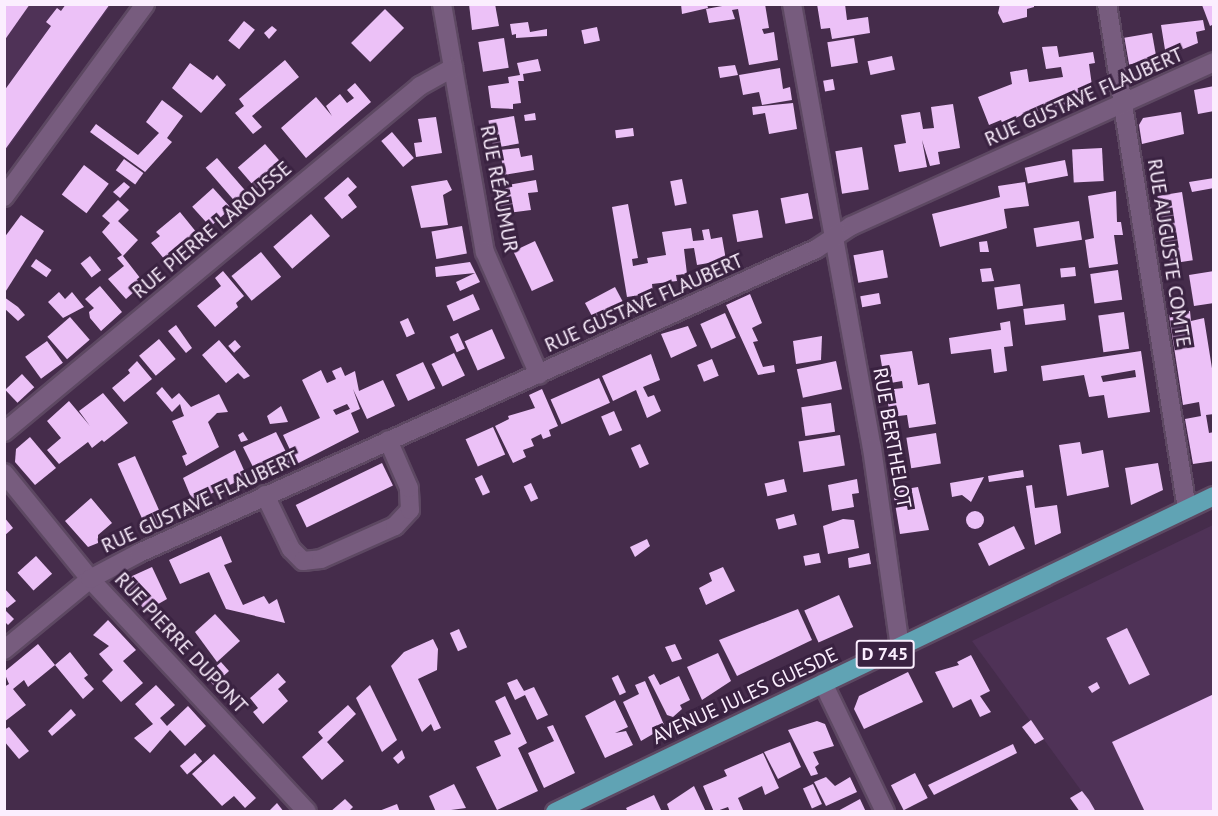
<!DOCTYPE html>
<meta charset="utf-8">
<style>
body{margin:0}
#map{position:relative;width:1218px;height:816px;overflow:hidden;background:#452c4b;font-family:"PT Sans",sans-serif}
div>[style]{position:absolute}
.built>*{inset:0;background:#4f3257}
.building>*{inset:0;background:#ecc1f7;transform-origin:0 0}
.round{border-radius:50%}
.roads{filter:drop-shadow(2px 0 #5d4862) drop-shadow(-2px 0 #5d4862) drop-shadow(0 2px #5d4862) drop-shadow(0 -2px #5d4862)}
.minor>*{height:18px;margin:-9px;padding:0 9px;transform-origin:9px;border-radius:9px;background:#775c7e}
.major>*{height:18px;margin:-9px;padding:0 9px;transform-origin:9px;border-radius:9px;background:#60a3b4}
span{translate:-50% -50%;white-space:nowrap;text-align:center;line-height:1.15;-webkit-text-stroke:6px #3a2241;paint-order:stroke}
.shield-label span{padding:2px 4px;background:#3a2241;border:2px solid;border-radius:4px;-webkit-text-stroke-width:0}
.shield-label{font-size:18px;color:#fbeefe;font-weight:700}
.street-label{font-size:20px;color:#fbeefe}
.frame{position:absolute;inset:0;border:6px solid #fbeefe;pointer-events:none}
</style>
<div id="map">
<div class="built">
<i style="clip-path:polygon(5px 5px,111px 5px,5px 152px)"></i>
<i style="clip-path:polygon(1213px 525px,1213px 811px,1096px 811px,972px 641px)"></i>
</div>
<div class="building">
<i style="clip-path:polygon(4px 4px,30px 4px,4px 41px)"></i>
<i style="clip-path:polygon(66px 4px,110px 4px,4px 151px,4px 91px,51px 26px,46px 22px,57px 8px,61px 11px)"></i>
<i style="clip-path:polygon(469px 4px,495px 4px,499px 26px,472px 30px)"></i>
<i style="clip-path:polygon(681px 4px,707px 4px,708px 8px,682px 14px)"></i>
<i style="clip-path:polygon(733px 4px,765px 4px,769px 28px,762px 29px,764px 34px,774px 32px,778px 60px,749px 65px,738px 9px,732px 10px,735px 19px,709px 23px,706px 9px)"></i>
<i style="clip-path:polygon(817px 4px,845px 4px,847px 20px,868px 17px,870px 33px,832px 39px,830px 28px,821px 29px)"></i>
<i style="clip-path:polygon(1000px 4px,1034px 4px,1034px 7px,1027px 9px,1027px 17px,1003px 23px,998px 13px)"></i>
<i style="clip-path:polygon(1202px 5px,1214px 5px,1214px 24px,1210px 26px)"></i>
<i style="left:385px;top:9px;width:27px;height:48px;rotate:45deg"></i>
<i style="clip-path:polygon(1203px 20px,1205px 30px,1196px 32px,1198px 43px,1166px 56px,1161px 25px)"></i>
<i style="left:244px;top:21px;width:14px;height:25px;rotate:39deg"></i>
<i style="clip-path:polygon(528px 22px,530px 32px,547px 29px,547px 36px,516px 38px,516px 34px,512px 35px,510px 24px)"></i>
<i style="clip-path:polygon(272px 26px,277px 30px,269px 39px,264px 33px)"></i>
<i style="left:597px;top:27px;width:14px;height:16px;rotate:78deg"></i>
<i style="left:1152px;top:33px;width:27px;height:28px;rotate:80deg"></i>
<i style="left:504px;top:38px;width:30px;height:26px;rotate:81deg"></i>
<i style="left:854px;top:38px;width:25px;height:27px;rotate:81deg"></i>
<i style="clip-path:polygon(1057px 46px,1059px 57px,1093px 52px,1095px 63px,1089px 64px,1093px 93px,1066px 97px,1067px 104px,1034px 112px,1033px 109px,1003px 125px,1001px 120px,989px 125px,978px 97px,1012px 84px,1010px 72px,1027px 69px,1029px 82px,1063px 77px,1061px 67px,1046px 69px,1042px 47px)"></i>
<i style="left:892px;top:56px;width:14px;height:25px;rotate:78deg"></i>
<i style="clip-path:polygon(538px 59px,541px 71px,523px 74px,524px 81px,518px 81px,521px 103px,513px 104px,513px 109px,491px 108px,488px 86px,509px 83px,508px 77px,520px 75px,517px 63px)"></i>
<i style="clip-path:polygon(285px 60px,299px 77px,252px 116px,262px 127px,253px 134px,235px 113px,244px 106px,239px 99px)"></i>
<i style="clip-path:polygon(190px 63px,213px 80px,217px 75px,226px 85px,201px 113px,172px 88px)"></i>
<i style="clip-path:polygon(735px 65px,738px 75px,720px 78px,718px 67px)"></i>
<i style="clip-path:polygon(780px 68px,783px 89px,790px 87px,792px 100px,762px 105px,759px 92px,743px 95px,739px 75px)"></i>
<i style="left:833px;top:79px;width:11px;height:10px;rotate:80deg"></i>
<i style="clip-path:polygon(355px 83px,371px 102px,306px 158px,281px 128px,316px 97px,332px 116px,326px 106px,340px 94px,347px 103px,354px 98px,347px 90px)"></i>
<i style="clip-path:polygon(1214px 86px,1214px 111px,1198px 114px,1194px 90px)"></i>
<i style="clip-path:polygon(162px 100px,183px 116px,167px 138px,172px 142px,145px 172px,90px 132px,96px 124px,138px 155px,159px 133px,146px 122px)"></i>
<i style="clip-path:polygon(793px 103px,797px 129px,769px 134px,765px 113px,753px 115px,752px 107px)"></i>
<i style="clip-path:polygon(953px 104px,960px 148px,938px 152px,940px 164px,930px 166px,922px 140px,927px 167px,899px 172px,894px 145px,906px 143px,901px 115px,920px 112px,923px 129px,934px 128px,931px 107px)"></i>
<i style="clip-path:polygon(1181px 112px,1184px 134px,1142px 144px,1139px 125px,1143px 118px)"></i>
<i style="clip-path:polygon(535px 113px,536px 120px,525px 121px,524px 115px)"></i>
<i style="left:514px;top:116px;width:28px;height:26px;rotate:80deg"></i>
<i style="clip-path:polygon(436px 117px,442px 153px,416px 157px,414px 143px,422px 142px,418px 119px)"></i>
<i style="left:633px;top:128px;width:8px;height:18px;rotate:83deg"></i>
<i style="left:392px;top:132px;width:34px;height:14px;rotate:50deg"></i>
<i style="left:265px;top:144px;width:28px;height:36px;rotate:49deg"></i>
<i style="left:862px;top:147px;width:43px;height:27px;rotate:81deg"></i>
<i style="clip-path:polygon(519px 148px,521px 157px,532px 155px,534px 170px,504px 175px,500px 150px)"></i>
<i style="left:1102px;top:148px;width:33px;height:30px;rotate:87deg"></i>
<i style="left:217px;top:158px;width:48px;height:15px;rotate:49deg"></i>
<i style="left:124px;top:159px;width:24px;height:14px;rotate:36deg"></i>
<i style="left:1065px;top:160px;width:16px;height:41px;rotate:79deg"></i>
<i style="left:84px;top:165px;width:31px;height:37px;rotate:37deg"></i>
<i style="clip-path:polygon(348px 177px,357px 187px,348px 195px,357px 207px,342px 219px,324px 198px)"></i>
<i style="clip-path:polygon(1214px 178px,1214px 188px,1192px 192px,1189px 182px)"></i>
<i style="left:682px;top:179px;width:25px;height:12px;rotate:79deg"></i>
<i style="clip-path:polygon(447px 180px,452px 190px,443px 195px,448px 225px,421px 228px,411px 186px)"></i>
<i style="clip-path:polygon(536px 180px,538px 192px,528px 193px,531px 210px,501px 214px,496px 187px)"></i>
<i style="clip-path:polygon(124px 182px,130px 187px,120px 198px,113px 192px)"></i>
<i style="clip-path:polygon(1025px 182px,1029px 206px,1004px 209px,1007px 228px,940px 247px,932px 214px,1000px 197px,998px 186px)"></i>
<i style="left:213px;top:188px;width:27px;height:28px;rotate:48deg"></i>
<i style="clip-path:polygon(1116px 191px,1117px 222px,1121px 222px,1123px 235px,1114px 235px,1118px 264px,1089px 268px,1085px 240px,1094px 238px,1088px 196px)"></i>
<i style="left:1182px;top:192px;width:69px;height:25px;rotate:81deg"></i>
<i style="left:808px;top:193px;width:26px;height:28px;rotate:79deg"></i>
<i style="clip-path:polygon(118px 200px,129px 210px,118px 221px,138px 240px,123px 256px,144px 283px,126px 299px,108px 279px,124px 266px,117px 258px,122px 255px,102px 232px,110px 223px,102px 216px)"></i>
<i style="clip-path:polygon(628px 204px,638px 258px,632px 259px,633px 266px,648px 263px,647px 258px,666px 255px,662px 232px,691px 228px,693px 241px,704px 240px,702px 230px,709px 229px,711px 239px,722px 237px,726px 260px,697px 265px,694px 248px,684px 249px,687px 274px,676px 275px,677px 281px,652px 284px,653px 293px,627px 297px,612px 207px)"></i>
<i style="left:758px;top:210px;width:28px;height:26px;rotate:80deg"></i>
<i style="clip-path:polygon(180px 212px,197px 233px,165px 260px,151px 243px,160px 236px,156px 232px)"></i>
<i style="left:311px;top:214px;width:29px;height:50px;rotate:49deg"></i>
<i style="clip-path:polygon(21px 215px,44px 231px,4px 294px,4px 238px)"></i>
<i style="left:1079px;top:221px;width:19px;height:46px;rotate:81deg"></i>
<i style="left:462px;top:226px;width:28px;height:31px;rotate:80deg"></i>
<i style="left:535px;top:241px;width:44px;height:24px;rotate:65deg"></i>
<i style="clip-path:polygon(987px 241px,989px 252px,980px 252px,979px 242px)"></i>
<i style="left:883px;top:250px;width:28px;height:30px;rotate:80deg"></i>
<i style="left:261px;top:252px;width:32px;height:38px;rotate:51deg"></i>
<i style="left:90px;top:256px;width:18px;height:12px;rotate:52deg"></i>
<i style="left:36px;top:259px;width:19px;height:9px;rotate:35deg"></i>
<i style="clip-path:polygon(470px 262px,480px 282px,460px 291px,456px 282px,475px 273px,436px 277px,435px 267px)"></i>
<i style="left:1075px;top:267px;width:9px;height:15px;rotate:84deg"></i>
<i style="clip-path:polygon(991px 268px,994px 281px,982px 282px,980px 269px)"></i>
<i style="left:1118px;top:270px;width:30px;height:28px;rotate:82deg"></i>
<i style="clip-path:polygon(223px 271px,244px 296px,236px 303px,238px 307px,215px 327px,197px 306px,221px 286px,215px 278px)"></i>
<i style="clip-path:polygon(1214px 271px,1214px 303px,1194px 306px,1189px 275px)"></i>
<i style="left:1020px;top:284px;width:22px;height:26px;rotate:82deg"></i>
<i style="clip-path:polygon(100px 286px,122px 312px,101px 331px,90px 318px,89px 312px,94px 308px,85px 299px)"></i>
<i style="left:615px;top:287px;width:17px;height:34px;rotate:62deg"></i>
<i style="clip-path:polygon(59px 292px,65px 299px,72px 292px,84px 307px,63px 318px,48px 302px)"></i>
<i style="left:879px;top:293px;width:11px;height:19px;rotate:80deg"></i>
<i style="left:473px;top:294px;width:17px;height:29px;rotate:66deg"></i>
<i style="clip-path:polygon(750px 294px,762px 323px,752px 328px,758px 341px,753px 342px,763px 367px,774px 365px,775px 372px,758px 375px,726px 305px)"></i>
<i style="clip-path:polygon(4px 297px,18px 307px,25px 315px,18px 321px,4px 308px)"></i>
<i style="left:1064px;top:304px;width:16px;height:41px;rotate:83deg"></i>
<i style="clip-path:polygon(1190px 311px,1191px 321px,1204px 318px,1214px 381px,1214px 414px,1206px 415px,1209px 433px,1214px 432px,1214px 461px,1193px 464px,1185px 419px,1201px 416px,1199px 402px,1183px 405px,1169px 315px)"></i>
<i style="left:1124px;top:312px;width:37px;height:26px;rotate:82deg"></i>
<i style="left:725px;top:313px;width:27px;height:27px;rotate:66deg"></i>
<i style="left:70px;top:317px;width:30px;height:30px;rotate:49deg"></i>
<i style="left:408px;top:318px;width:17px;height:9px;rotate:66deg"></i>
<i style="clip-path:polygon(1010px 321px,1013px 346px,1004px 347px,1007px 371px,994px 373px,991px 349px,951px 354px,949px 338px,1001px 330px,1000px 323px)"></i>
<i style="clip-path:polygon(176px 325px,192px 348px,186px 353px,168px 331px)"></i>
<i style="clip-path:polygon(688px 326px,697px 346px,671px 358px,661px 334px)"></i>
<i style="left:492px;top:329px;width:32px;height:30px;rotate:66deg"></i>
<i style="left:458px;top:333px;width:17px;height:9px;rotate:66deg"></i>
<i style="clip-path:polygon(822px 336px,821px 360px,796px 364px,793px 341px)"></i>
<i style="left:159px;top:339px;width:26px;height:26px;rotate:50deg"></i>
<i style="clip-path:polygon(219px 340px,250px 376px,244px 379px,238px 373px,226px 383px,202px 355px)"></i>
<i style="left:235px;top:340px;width:9px;height:9px;rotate:49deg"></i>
<i style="left:47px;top:341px;width:27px;height:27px;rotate:54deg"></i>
<i style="clip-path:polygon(912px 351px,918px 385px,929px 383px,936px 424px,909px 428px,907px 415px,890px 417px,886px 390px,903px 388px,902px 381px,885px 384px,880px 355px)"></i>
<i style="clip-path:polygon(evenodd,1141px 351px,1150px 412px,1108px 418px,1104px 395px,1089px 397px,1084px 375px,1043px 381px,1041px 366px,1141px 351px,1135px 370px,1136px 377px,1103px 382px,1101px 376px,1135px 370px)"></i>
<i style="left:454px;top:353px;width:25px;height:25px;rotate:64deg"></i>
<i style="clip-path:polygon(651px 354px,660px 380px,643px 387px,648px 397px,654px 395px,661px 411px,647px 418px,636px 390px,613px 401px,602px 376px)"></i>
<i style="left:712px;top:359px;width:18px;height:16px;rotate:68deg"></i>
<i style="clip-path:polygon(137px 361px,152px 379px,124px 402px,112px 388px,130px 373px,128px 370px)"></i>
<i style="left:836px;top:361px;width:29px;height:40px;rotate:78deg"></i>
<i style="left:423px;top:362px;width:29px;height:30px;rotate:65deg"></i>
<i style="clip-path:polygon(evenodd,341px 367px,345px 376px,355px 371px,359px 391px,383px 380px,395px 406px,367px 419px,353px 389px,360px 409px,351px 413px,359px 432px,283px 471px,277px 460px,255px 471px,243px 447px,276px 432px,288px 456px,292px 454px,283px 435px,320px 418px,302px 380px,321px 370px,327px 383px,336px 379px,332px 371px,341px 367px,347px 404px,350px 409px,336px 415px,333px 410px,347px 404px)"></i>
<i style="left:22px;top:374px;width:18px;height:23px;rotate:47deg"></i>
<i style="left:599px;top:378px;width:27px;height:53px;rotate:66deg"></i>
<i style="clip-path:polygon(162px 387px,172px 399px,179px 393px,191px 407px,219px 394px,228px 412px,217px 413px,208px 422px,219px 447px,186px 466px,182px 456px,187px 454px,172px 421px,184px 416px,182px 411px,180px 404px,172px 412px,156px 393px)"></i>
<i style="clip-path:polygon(542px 389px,558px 426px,549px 430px,551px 436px,543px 439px,541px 434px,531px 439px,534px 446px,523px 450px,526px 457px,513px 463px,495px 426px,509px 419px,508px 416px,535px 408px,529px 395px)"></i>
<i style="clip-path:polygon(103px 393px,128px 423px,104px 442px,102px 440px,92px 448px,88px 442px,59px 464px,47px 450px,61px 438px,47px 421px,69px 401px,90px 426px,79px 411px)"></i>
<i style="left:831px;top:403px;width:29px;height:30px;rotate:82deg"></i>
<i style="clip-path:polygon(281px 406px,288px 422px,270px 424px,267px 416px)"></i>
<i style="left:614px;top:411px;width:21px;height:14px;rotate:67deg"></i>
<i style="left:493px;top:427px;width:30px;height:30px;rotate:66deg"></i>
<i style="clip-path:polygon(243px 432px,248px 440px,241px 442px,238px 435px)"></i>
<i style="left:936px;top:433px;width:31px;height:30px;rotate:81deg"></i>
<i style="left:840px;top:435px;width:31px;height:42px;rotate:81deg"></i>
<i style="clip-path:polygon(30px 437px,56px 468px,35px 485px,15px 462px,16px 449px)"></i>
<i style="clip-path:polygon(1080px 442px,1082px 454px,1103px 450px,1109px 487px,1067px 496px,1059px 445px)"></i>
<i style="left:640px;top:444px;width:22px;height:10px;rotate:66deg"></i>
<i style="clip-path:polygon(235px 450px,247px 477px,193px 502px,183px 478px)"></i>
<i style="left:135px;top:456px;width:74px;height:19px;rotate:66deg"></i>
<i style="left:382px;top:463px;width:25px;height:96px;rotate:64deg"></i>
<i style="clip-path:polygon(1158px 463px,1163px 490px,1131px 505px,1125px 468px)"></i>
<i style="clip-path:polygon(1023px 470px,1024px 477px,989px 482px,988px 476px)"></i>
<i style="left:482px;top:475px;width:19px;height:8px;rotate:65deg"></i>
<i style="clip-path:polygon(984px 477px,971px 502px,962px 495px,952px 497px,950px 483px)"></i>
<i style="left:784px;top:479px;width:13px;height:20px;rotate:77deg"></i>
<i style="clip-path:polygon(857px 479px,859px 493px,852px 494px,854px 507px,832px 511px,828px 485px)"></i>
<i style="left:531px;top:483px;width:17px;height:8px;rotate:65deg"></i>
<i style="clip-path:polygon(1032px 485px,1035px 508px,1057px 505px,1061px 533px,1035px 545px,1026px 486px)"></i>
<i style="clip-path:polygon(918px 487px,929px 530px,900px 534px,893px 491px)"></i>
<i style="clip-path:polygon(91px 498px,112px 523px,98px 535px,98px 543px,88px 547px,65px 521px)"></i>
<i class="round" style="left:966px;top:511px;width:18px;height:18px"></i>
<i style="left:794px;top:514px;width:11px;height:19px;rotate:75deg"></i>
<i style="clip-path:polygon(4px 517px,13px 528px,4px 536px)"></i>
<i style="clip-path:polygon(843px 519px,854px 520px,859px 548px,828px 554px,823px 526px)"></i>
<i style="left:1014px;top:526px;width:25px;height:40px;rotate:64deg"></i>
<i style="clip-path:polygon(221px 536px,232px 562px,224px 565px,243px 605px,264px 596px,269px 604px,277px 599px,285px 623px,226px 609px,209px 572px,180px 584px,169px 560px)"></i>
<i style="clip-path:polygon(647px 539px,650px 546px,635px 557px,630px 547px)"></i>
<i style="left:819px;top:553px;width:10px;height:16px;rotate:79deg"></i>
<i style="clip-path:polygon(869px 553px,871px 564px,849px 568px,848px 558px)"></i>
<i style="left:36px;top:556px;width:24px;height:25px;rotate:48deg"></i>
<i style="clip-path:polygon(152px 567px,167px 599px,146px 611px,127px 590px,130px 577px)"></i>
<i style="clip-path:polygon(723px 567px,735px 591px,706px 605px,699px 588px,712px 581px,709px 573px)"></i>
<i style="clip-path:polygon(4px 588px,16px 601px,7px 608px,4px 605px)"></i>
<i style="left:839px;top:595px;width:35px;height:38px;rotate:66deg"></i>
<i style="clip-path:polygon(4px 609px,14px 619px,8px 625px,4px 621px)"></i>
<i style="clip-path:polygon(798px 609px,812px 640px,737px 676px,719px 640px)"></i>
<i style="clip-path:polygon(215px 614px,240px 641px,217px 662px,195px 632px)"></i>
<i style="clip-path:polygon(108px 620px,136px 650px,123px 661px,143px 683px,121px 702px,102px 681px,113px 670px,99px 654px,109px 646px,93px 635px)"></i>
<i style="left:1127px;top:628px;width:52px;height:23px;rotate:64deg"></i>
<i style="left:459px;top:629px;width:20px;height:10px;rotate:66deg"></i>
<i style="clip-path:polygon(433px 639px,438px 649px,437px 670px,418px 679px,441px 728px,434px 731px,431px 724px,422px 732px,391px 666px,404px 652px)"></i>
<i style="clip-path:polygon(38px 644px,55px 665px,28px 687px,24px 680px,13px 689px,26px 705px,4px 722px,4px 687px,9px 684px,4px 672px)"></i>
<i style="clip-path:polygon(675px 644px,682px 659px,672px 662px,665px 647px)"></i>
<i style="clip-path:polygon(70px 652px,88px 675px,84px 678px,94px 689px,83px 699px,55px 665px)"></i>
<i style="clip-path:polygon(718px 653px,731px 681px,702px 700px,687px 667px)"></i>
<i style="clip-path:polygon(971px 655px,990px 691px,980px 696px,991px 712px,980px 717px,971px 699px,953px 708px,935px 672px,959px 665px,957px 662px)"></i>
<i style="left:221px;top:662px;width:12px;height:21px;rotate:48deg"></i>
<i style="clip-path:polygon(908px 672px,923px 702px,864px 729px,854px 709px,859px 696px)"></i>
<i style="clip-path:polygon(278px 673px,286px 682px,278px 689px,288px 701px,263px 724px,253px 712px,258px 708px,250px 698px)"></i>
<i style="clip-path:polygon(654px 674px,660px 685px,679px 676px,690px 700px,680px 705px,682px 709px,673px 717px,667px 715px,648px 677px)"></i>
<i style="left:618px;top:675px;width:19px;height:7px;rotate:65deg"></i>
<i style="clip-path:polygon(517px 679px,524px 691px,534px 687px,548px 715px,537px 720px,525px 695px,515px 700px,507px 683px)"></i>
<i style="clip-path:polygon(645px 681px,665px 727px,641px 741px,623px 702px,639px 694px,635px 685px)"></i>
<i style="clip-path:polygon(1097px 682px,1100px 688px,1092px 693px,1088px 687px)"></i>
<i style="clip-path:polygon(156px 685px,175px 705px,160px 718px,167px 726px,188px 706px,206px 726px,185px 746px,170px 730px,150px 753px,134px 738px,153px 724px,135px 704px)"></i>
<i style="clip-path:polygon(370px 685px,397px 740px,382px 752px,356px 698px)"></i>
<i style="clip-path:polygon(1214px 694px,1214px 812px,1145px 812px,1112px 742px)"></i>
<i style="clip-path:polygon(505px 696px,527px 743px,518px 748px,538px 791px,497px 810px,476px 767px,501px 756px,494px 741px,511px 734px,495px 701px)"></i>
<i style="clip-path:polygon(615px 700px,628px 727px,615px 733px,626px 731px,633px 745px,605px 758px,585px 716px)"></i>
<i style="clip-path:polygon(348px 705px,356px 714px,327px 742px,344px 761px,322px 780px,302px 757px,323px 738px,318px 732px)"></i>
<i style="clip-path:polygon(71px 709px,76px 715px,52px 736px,48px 731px)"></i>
<i style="clip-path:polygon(1031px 720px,1044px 739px,1035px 744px,1022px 727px)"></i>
<i style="clip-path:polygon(817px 721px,825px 724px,834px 746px,813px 752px,819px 764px,815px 767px,818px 774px,811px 776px,788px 730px)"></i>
<i style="clip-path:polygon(553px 725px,575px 773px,544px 788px,528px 753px,554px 741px,547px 727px)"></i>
<i style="clip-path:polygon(9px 727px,29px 751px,19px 759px,4px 741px,4px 730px)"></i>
<i style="clip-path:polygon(790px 742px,801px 767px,778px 779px,764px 752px)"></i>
<i style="clip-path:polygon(1013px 744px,1017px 753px,934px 795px,928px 785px)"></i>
<i style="clip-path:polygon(402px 750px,405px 758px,398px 764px,393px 758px)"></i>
<i style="left:195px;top:753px;width:11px;height:20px;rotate:49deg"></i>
<i style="clip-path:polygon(763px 753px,779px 788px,765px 795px,762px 786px,738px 798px,744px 812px,730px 812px,728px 807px,714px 812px,703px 786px,727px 776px,724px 770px)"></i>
<i style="clip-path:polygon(214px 754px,256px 798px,245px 808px,234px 796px,222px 806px,192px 774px)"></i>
<i style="left:915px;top:773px;width:28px;height:27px;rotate:63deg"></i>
<i style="clip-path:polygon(826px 777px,835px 786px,850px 777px,857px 792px,826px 806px,814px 782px)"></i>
<i style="clip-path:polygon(454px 784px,466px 808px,436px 812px,429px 796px)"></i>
<i style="left:813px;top:784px;width:22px;height:11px;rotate:66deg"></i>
<i style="clip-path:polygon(694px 786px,706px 812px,670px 812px,667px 804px)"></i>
<i style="clip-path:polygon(1082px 791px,1089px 800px,1096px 812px,1080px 812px,1070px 798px)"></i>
<i style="clip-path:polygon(654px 795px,662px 812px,628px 812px,626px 808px)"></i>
<i style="clip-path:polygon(345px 799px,353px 807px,348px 812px,330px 812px)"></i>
<i style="clip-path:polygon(860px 799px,866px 812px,836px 812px)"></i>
<i style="clip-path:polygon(277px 803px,284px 812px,268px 812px)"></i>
<i style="clip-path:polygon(397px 804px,400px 812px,379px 812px,379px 811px)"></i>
</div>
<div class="roads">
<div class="minor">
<i style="left:442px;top:4px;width:252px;rotate:80.2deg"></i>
<i style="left:485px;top:252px;width:134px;rotate:66.3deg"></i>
<i style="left:792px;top:4px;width:451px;rotate:79.8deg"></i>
<i style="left:872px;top:448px;width:201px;rotate:82deg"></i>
<i style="left:1107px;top:4px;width:511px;rotate:81deg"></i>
<i style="left:4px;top:197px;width:239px;rotate:-53.8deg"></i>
<i style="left:4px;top:432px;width:541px;rotate:-39.75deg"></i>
<i style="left:420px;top:86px;width:38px;rotate:-29deg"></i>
<i style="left:4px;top:473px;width:136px;rotate:50.9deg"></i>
<i style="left:90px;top:579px;width:318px;rotate:47deg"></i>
<i style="left:265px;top:495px;width:60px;rotate:64.3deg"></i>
<i style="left:291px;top:549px;width:17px;rotate:45deg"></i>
<i style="left:303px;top:561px;width:18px;rotate:-6deg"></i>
<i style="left:321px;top:559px;width:81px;rotate:-24deg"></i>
<i style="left:395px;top:526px;width:22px;rotate:-47deg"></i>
<i style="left:410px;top:510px;width:22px;rotate:-93deg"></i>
<i style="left:409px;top:488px;width:52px;rotate:-113.6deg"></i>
<i style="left:4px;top:650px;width:112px;rotate:-39.5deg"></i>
<i style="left:90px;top:579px;width:55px;rotate:-28deg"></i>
<i style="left:139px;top:553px;width:742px;rotate:-24.18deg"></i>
<i style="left:816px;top:249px;width:42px;rotate:-33.3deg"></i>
<i style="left:851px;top:226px;width:398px;rotate:-24.3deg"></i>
<i style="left:823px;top:683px;width:143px;rotate:64.3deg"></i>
</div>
<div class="major">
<i style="left:555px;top:812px;width:731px;rotate:-25.62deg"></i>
</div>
</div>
<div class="shield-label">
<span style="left:885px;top:654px">D 745</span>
</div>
<div class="street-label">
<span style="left:1084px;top:97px;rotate:-24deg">RUE GUSTAVE FLAUBERT</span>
<span style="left:499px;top:189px;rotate:79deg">RUE RÉAUMUR</span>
<span style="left:212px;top:230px;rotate:-40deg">RUE PIERRE LAROUSSE</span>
<span style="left:1169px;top:253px;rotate:81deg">RUE AUGUSTE COMTE</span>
<span style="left:644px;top:303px;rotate:-24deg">RUE GUSTAVE FLAUBERT</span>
<span style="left:892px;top:438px;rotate:80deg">RUE BERTHELOT</span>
<span style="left:200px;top:502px;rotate:-25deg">RUE GUSTAVE FLAUBERT</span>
<span style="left:181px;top:643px;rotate:47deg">RUE PIERRE DUPONT</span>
<span style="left:745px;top:696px;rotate:-25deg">AVENUE JULES GUESDE</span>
</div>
<div class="frame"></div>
</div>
